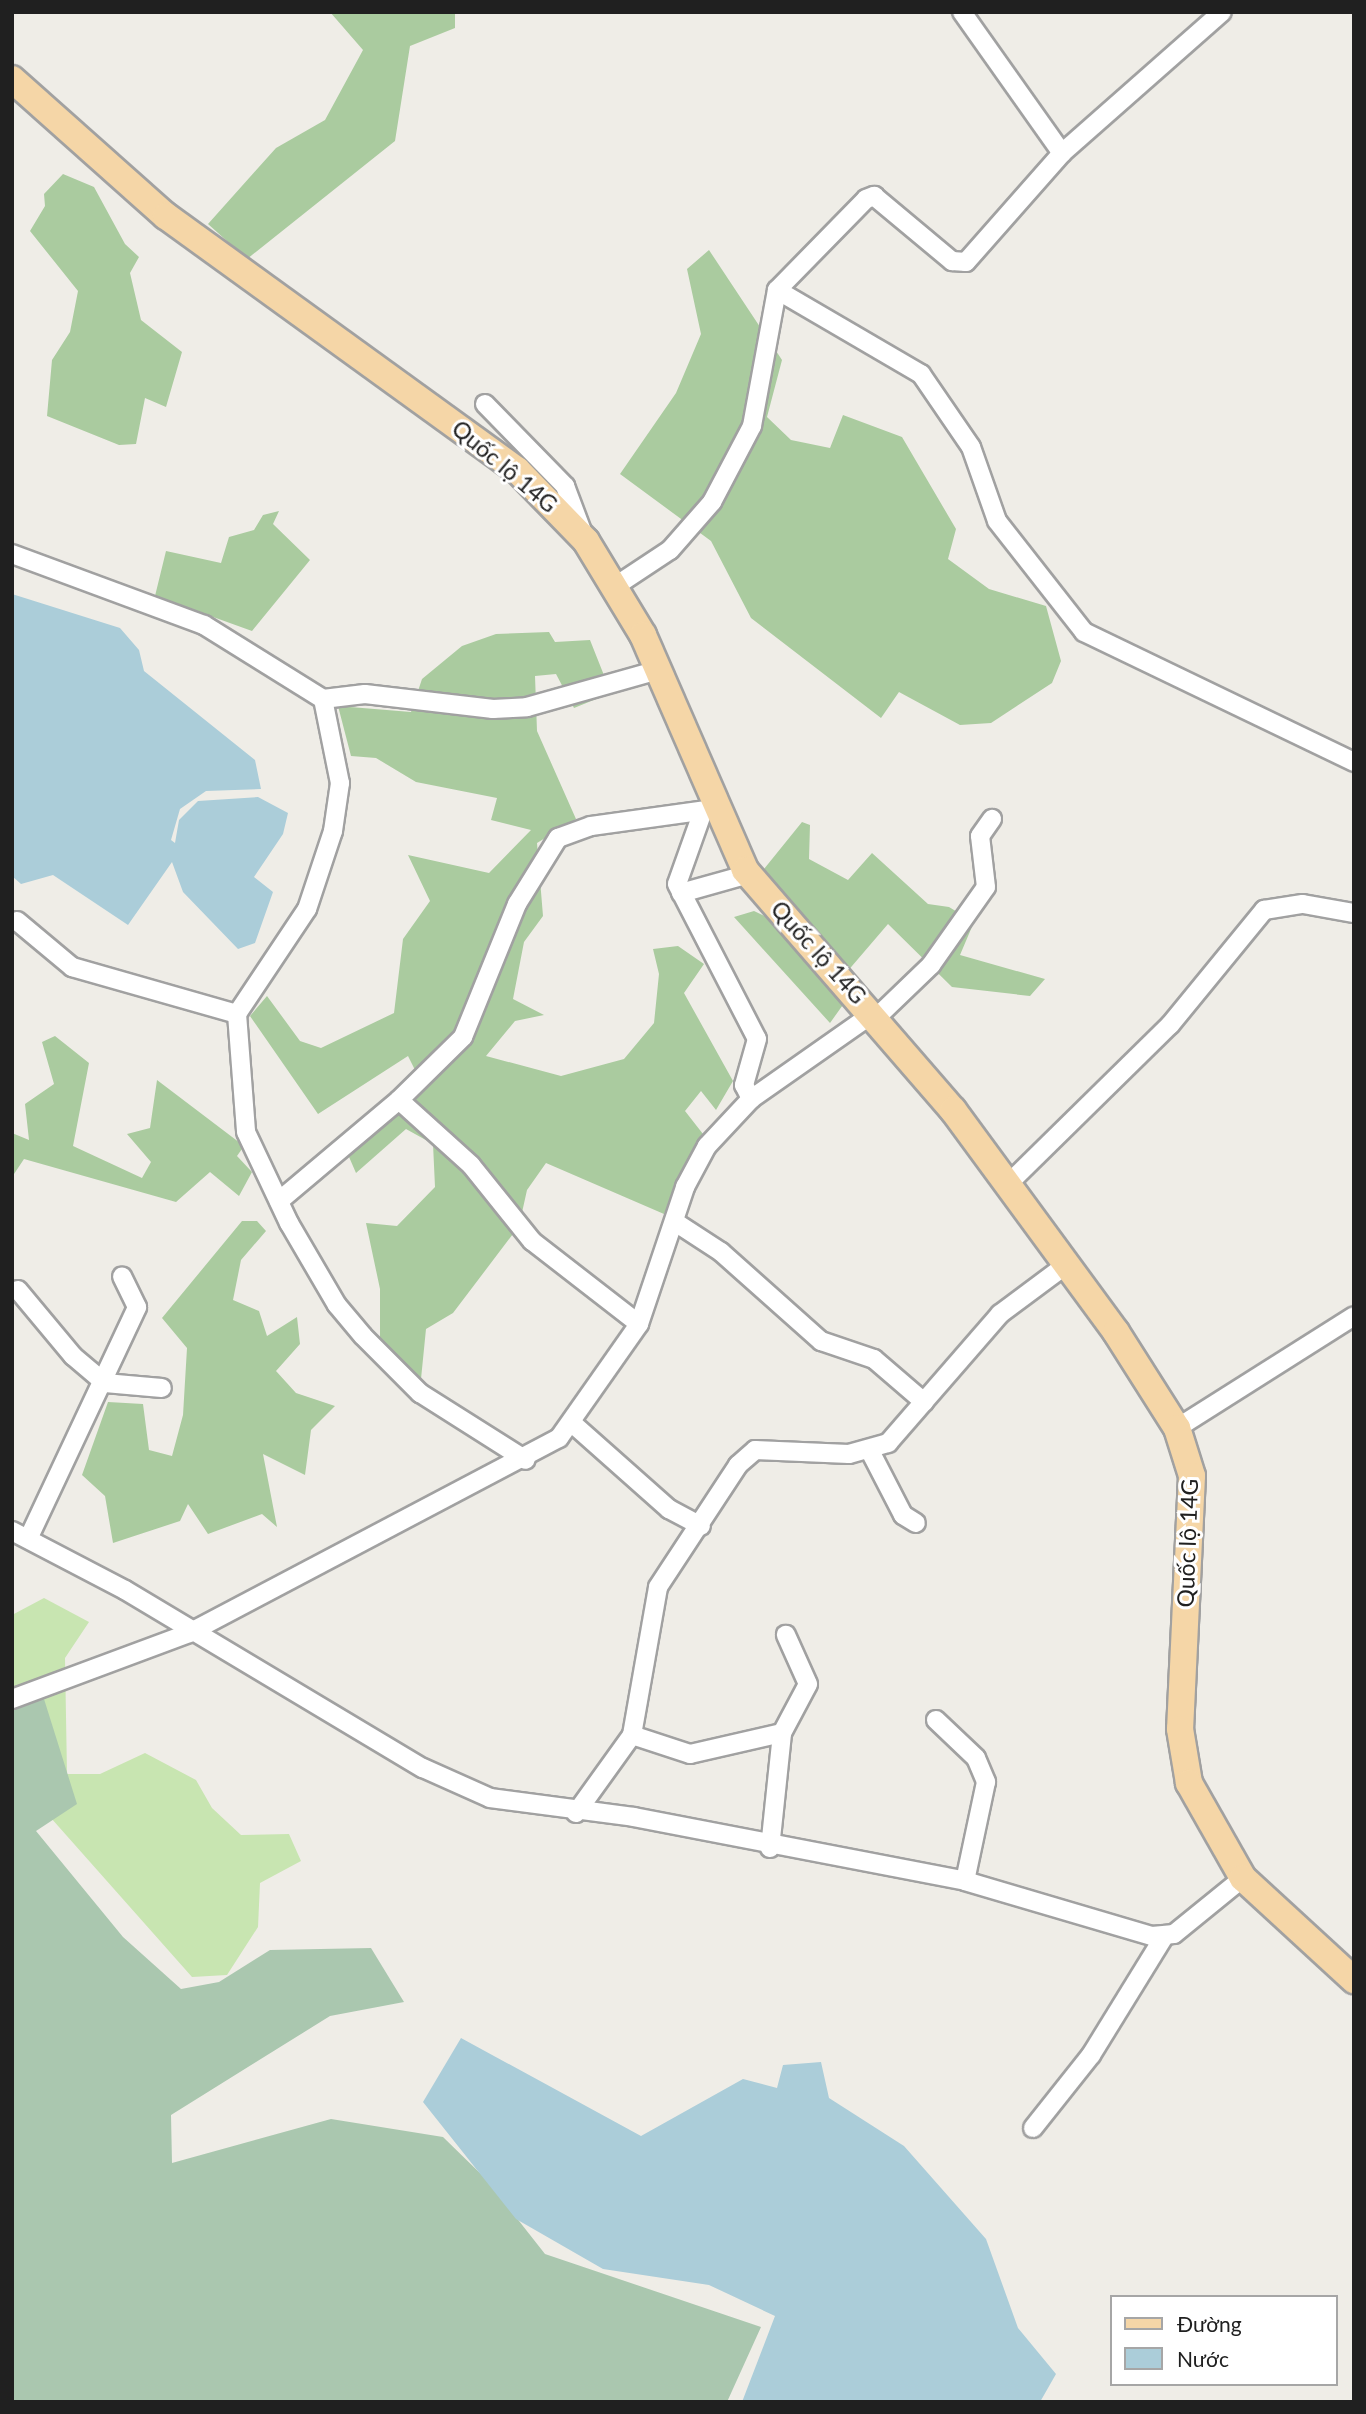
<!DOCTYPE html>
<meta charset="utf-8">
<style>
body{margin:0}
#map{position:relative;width:1366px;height:2414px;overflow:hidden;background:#efede7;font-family:Lato,sans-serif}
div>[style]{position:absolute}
.grass>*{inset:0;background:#c8e5b1}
.forest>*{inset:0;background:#aacb9f}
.cemetery>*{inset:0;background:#aac7af}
.water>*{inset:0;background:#abcdd9}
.roads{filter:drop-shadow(2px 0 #a1a1a1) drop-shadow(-2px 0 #a1a1a1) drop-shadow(0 2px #a1a1a1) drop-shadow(0 -2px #a1a1a1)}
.street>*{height:18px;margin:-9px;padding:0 9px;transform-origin:9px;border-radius:9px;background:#fff}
.primary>*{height:26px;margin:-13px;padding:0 13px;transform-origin:13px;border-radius:13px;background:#f5d6a7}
span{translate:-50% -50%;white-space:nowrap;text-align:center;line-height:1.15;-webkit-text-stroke:6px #fff;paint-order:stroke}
.street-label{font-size:23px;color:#202020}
.frame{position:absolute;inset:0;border:14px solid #202020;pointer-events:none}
.legend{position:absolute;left:1110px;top:2295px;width:228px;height:91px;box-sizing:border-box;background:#fff;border:2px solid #a6a6a6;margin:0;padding:9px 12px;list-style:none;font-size:21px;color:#202020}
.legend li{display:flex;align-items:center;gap:14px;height:35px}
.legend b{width:35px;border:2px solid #a6a6a6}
</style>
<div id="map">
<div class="grass">
<i style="clip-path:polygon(44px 1598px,89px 1622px,65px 1658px,67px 1774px,100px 1774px,145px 1753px,196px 1780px,212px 1808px,241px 1835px,289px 1834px,301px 1861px,260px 1883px,258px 1927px,227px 1975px,192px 1977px,12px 1774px,12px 1615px)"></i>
</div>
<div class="forest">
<i style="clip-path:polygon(330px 12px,455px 12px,455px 28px,410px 46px,395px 141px,247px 259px,208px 224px,276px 148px,325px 120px,363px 50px)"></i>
<i style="clip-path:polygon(63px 174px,94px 187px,125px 244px,139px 257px,130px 273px,141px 320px,182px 352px,166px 407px,145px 398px,136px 444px,119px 445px,47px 416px,52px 360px,70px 332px,78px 291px,30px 231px,45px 206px,44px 194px)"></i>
<i style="clip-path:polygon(709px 250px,782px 360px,767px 417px,791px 440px,830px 448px,843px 415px,902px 437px,956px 529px,948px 559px,989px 589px,1046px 606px,1061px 661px,1052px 683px,991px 723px,960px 725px,899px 692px,881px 718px,751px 618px,711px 541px,620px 474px,676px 393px,701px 334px,687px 269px)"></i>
<i style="clip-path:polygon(279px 511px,273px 524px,310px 560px,252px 631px,155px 596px,166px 551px,221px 563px,229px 537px,254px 530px,263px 515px)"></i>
<i style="clip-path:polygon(549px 632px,555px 642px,590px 640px,611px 693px,574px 708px,556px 674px,535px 676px,537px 731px,576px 819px,537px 843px,543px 916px,524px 942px,513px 999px,544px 1015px,515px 1021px,486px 1056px,561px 1076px,624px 1059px,654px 1023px,659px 974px,653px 949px,678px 946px,704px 964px,684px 993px,733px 1081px,716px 1110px,701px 1091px,685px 1111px,703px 1134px,664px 1214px,546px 1163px,527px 1190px,519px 1226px,453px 1313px,426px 1329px,421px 1379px,380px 1338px,380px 1289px,366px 1223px,397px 1226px,435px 1187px,433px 1144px,406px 1129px,356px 1173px,346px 1150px,422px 1084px,408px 1056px,318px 1114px,250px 1016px,267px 996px,300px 1041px,321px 1048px,394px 1013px,403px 939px,430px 901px,408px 855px,489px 873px,531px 830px,491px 820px,497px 798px,416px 782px,376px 758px,351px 756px,338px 706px,411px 712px,422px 679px,462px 646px,496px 634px)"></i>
<i style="clip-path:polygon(802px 822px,810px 825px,809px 859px,848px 880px,872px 853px,928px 904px,949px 907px,974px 922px,960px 955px,1045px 979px,1030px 996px,952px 987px,888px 924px,834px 987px,845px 1002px,830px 1023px,734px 917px,754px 911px,827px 946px,764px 869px)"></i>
<i style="clip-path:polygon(55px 1036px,89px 1063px,73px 1146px,142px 1178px,151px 1162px,127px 1134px,150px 1128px,157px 1080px,244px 1146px,237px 1156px,252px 1172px,239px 1196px,210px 1172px,176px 1202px,24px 1159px,12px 1177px,12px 1133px,29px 1140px,25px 1104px,54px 1084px,42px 1042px)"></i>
<i style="clip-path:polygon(242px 1221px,257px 1221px,266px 1231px,241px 1260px,233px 1300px,259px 1311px,267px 1336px,297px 1317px,300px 1344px,276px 1371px,296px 1393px,335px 1406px,311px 1430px,305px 1475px,263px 1454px,277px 1527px,262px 1514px,208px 1534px,188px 1504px,180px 1521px,113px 1543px,105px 1496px,82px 1475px,108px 1402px,143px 1404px,149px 1450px,172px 1456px,183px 1415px,187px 1348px,162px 1318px)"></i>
</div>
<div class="cemetery">
<i style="clip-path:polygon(44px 1699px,77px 1804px,36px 1831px,123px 1937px,181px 1989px,219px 1982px,270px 1950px,371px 1948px,404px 2002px,330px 2016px,171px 2115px,172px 2163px,331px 2119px,443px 2137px,486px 2179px,545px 2254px,761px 2327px,727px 2402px,12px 2402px,12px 1709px)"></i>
</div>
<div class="water">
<i style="clip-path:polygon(12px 594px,120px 628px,139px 650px,144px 671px,255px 760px,261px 789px,206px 791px,180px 809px,171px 840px,175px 843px,179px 820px,198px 801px,258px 797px,288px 813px,283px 834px,254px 877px,273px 892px,255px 943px,238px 949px,183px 892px,172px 862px,128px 925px,53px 875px,21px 884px,12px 876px)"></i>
<i style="clip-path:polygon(461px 2038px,641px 2136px,743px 2079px,777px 2088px,783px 2065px,821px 2062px,829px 2098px,904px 2146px,986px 2239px,1018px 2328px,1056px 2374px,1040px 2402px,742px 2402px,775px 2316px,709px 2285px,603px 2269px,516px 2219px,423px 2102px)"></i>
</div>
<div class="roads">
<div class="street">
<i style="left:962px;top:12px;width:173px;rotate:54.7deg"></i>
<i style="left:777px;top:290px;width:167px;rotate:30.3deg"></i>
<i style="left:921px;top:374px;width:88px;rotate:55.6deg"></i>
<i style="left:971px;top:447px;width:78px;rotate:70.6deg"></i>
<i style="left:997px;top:521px;width:141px;rotate:51.9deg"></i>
<i style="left:1084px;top:632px;width:300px;rotate:25.7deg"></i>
<i style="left:485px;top:404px;width:115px;rotate:45.7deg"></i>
<i style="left:565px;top:486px;width:57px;rotate:69.3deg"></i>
<i style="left:12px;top:554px;width:205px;rotate:20.3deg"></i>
<i style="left:204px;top:625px;width:140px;rotate:31.9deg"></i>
<i style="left:323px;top:699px;width:86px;rotate:78.6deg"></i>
<i style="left:340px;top:783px;width:49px;rotate:98.3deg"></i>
<i style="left:333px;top:831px;width:82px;rotate:108.4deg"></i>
<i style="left:307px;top:909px;width:126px;rotate:123.7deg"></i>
<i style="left:237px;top:1014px;width:118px;rotate:85.6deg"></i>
<i style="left:246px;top:1132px;width:101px;rotate:64.7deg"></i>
<i style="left:289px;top:1223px;width:95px;rotate:59.7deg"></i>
<i style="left:337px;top:1305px;width:40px;rotate:50deg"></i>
<i style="left:363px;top:1336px;width:81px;rotate:45deg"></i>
<i style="left:420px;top:1393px;width:125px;rotate:32.3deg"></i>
<i style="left:614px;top:587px;width:67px;rotate:-33.5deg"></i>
<i style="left:670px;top:550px;width:64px;rotate:-48.8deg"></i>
<i style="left:712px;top:502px;width:86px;rotate:-62.2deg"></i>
<i style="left:752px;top:426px;width:138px;rotate:-79.6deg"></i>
<i style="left:777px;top:290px;width:127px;rotate:-45.6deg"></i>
<i style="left:866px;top:199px;width:9px;rotate:-21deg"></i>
<i style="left:874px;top:196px;width:102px;rotate:39.8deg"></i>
<i style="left:952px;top:261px;width:14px;rotate:4deg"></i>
<i style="left:966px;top:262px;width:145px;rotate:-48.6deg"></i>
<i style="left:1062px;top:153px;width:213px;rotate:-41.4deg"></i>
<i style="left:323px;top:699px;width:42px;rotate:-6.8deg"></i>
<i style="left:365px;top:694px;width:129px;rotate:6.7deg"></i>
<i style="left:493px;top:709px;width:34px;rotate:-3deg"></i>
<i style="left:527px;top:707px;width:137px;rotate:-15.7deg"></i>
<i style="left:703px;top:811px;width:77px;rotate:109.6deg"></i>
<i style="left:677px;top:884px;width:174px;rotate:62.7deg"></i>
<i style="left:757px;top:1039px;width:48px;rotate:105.8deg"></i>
<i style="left:744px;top:1085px;width:16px;rotate:63deg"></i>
<i style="left:681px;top:893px;width:71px;rotate:-15.6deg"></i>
<i style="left:17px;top:921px;width:72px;rotate:39.9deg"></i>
<i style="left:72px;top:967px;width:172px;rotate:15.9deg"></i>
<i style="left:877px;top:1017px;width:75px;rotate:-43.9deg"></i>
<i style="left:931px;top:965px;width:95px;rotate:-54.8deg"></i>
<i style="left:986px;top:887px;width:51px;rotate:-96.7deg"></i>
<i style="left:980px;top:836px;width:21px;rotate:-55deg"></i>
<i style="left:1008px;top:1184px;width:227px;rotate:-44.5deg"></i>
<i style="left:1170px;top:1025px;width:149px;rotate:-50.7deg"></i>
<i style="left:1264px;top:910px;width:39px;rotate:-9deg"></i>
<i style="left:1303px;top:904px;width:52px;rotate:10deg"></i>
<i style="left:279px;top:1201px;width:157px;rotate:-40.1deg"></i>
<i style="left:675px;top:1222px;width:55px;rotate:33.1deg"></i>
<i style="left:721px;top:1252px;width:134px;rotate:41.7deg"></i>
<i style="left:821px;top:1341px;width:56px;rotate:18.8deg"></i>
<i style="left:874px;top:1359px;width:66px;rotate:40.7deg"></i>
<i style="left:18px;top:1290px;width:86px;rotate:50.2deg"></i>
<i style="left:73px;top:1356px;width:42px;rotate:40.2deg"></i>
<i style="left:105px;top:1383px;width:57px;rotate:5deg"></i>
<i style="left:639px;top:1324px;width:135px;rotate:-142.2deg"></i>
<i style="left:532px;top:1241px;width:97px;rotate:-128.8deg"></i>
<i style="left:471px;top:1165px;width:97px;rotate:-137.9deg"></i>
<i style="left:399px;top:1100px;width:90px;rotate:-44.5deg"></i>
<i style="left:463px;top:1037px;width:144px;rotate:-67.9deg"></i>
<i style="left:517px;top:904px;width:78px;rotate:-58.2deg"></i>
<i style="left:558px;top:838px;width:35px;rotate:-20deg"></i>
<i style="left:591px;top:826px;width:124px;rotate:-7.9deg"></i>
<i style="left:572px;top:1423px;width:130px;rotate:41.6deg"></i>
<i style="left:669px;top:1509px;width:36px;rotate:28deg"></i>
<i style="left:1177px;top:1428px;width:209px;rotate:-32.3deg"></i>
<i style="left:870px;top:1451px;width:72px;rotate:62.7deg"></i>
<i style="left:903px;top:1515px;width:15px;rotate:32deg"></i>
<i style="left:12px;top:1531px;width:127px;rotate:27.6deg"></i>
<i style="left:125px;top:1590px;width:347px;rotate:30.9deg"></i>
<i style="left:423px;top:1768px;width:73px;rotate:24.1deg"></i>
<i style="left:490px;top:1798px;width:145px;rotate:7.5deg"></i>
<i style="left:634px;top:1817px;width:337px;rotate:10.9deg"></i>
<i style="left:965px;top:1881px;width:195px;rotate:16.4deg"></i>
<i style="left:1152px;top:1936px;width:22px;rotate:-5deg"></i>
<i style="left:1174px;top:1934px;width:89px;rotate:-39.1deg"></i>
<i style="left:29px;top:1537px;width:254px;rotate:-64.8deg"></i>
<i style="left:137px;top:1307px;width:34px;rotate:-116deg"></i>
<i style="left:12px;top:1699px;width:189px;rotate:-20.4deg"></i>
<i style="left:189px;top:1633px;width:418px;rotate:-27.8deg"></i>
<i style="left:559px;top:1438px;width:139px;rotate:-54.9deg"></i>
<i style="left:639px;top:1324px;width:145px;rotate:-71.4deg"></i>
<i style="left:685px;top:1187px;width:47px;rotate:-61.8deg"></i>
<i style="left:707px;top:1146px;width:64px;rotate:-46.9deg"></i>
<i style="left:751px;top:1099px;width:150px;rotate:-35deg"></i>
<i style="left:936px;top:1720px;width:55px;rotate:43.5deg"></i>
<i style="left:976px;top:1758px;width:26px;rotate:67deg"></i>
<i style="left:986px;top:1782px;width:101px;rotate:102deg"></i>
<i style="left:632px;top:1735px;width:61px;rotate:18.1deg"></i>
<i style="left:690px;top:1754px;width:94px;rotate:-12.9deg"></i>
<i style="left:576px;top:1813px;width:96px;rotate:-54.3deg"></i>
<i style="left:632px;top:1735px;width:150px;rotate:-80deg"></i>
<i style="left:658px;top:1587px;width:146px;rotate:-56.7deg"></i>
<i style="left:738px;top:1465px;width:23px;rotate:-41deg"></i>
<i style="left:755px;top:1450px;width:94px;rotate:2.4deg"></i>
<i style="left:849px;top:1454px;width:41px;rotate:-15.8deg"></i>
<i style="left:888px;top:1443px;width:171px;rotate:-49deg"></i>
<i style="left:1000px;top:1314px;width:84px;rotate:-36.7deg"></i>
<i style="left:770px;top:1848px;width:116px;rotate:-84deg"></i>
<i style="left:782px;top:1733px;width:55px;rotate:-62deg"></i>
<i style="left:808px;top:1684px;width:54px;rotate:-114.2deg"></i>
<i style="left:1033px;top:2128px;width:93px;rotate:-51.5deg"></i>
<i style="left:1091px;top:2055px;width:139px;rotate:-58.3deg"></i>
</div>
<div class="primary">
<i style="left:12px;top:79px;width:206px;rotate:41.7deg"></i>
<i style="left:166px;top:216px;width:433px;rotate:35.9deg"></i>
<i style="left:517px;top:470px;width:99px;rotate:45.8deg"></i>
<i style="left:586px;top:541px;width:110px;rotate:58.8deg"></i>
<i style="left:643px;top:635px;width:256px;rotate:66.5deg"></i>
<i style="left:745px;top:870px;width:318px;rotate:49.1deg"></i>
<i style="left:953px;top:1110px;width:275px;rotate:53.7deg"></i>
<i style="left:1116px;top:1332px;width:114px;rotate:57.6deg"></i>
<i style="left:1177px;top:1428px;width:50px;rotate:72.6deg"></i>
<i style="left:1192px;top:1476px;width:253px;rotate:92.7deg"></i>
<i style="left:1180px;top:1729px;width:55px;rotate:80.5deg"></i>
<i style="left:1189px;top:1783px;width:109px;rotate:60.4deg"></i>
<i style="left:1243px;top:1878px;width:151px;rotate:42.6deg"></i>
</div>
</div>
<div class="street-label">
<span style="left:505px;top:466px;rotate:40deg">Quốc lộ 14G</span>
<span style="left:819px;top:952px;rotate:48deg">Quốc lộ 14G</span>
<span style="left:1187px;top:1543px;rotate:-88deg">Quốc lộ 14G</span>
</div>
<div class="frame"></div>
<ul class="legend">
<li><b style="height:9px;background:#f5d6a7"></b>Đường</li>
<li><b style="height:19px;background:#abcdd9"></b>Nước</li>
</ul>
</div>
